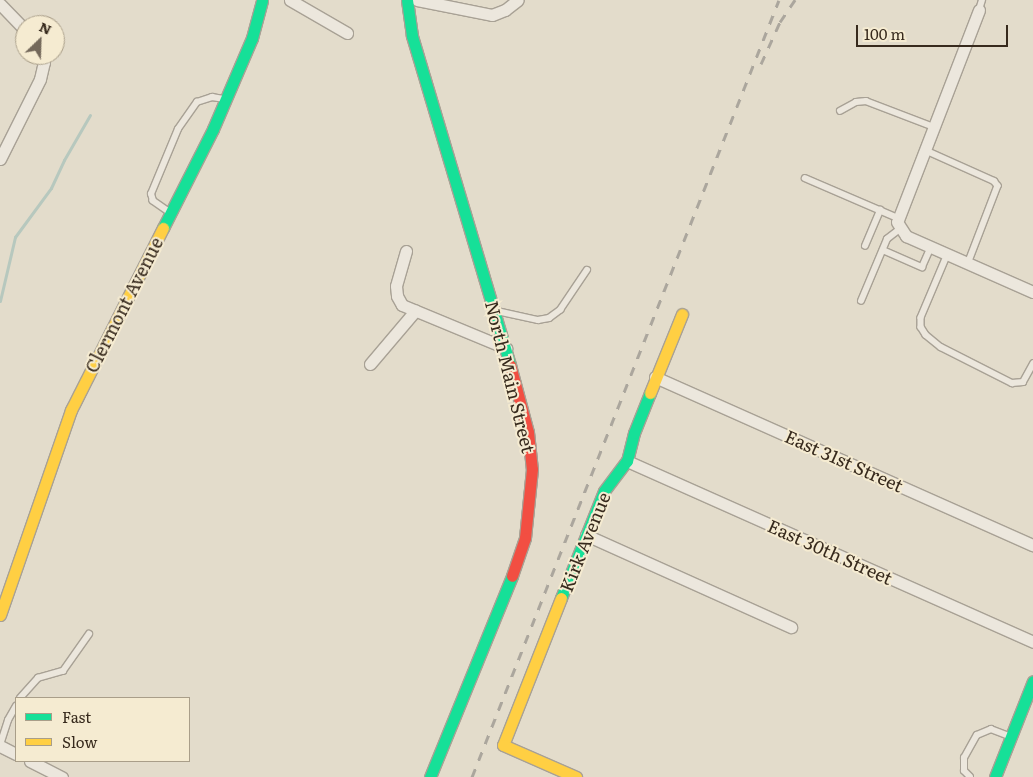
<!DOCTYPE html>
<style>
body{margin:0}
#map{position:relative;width:1033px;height:777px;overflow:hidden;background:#e3dccb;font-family:Literata,serif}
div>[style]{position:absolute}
.stream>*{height:3px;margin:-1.5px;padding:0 1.5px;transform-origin:1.5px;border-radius:1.5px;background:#b7c8be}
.roads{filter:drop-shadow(1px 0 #a8a195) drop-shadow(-1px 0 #a8a195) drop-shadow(0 1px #a8a195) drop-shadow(0 -1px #a8a195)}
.lane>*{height:5.5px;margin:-2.75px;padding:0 2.75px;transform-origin:2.75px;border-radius:2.75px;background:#ece7dd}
.street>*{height:11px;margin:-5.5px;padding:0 5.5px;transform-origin:5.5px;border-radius:5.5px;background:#ece7dd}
.fast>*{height:11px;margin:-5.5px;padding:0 5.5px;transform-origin:5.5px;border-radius:5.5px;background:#16e098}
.slow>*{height:11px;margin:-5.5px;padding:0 5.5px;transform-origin:5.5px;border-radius:5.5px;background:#ffcf43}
.jam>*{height:11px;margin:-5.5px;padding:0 5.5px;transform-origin:5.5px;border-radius:5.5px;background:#f24e42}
.rail>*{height:3px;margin-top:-1.5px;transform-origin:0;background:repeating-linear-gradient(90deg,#aba69d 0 9px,transparent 0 18px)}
span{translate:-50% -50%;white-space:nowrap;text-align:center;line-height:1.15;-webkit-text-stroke:4px #f5ebd1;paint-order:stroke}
.street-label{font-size:18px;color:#372a1d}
.legend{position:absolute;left:15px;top:697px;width:175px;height:65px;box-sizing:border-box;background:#f5ebd1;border:1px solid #a99e89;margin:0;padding:6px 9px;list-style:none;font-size:15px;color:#372a1d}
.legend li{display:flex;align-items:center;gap:10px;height:25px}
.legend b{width:25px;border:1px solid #a99e89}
.north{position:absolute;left:15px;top:15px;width:50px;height:50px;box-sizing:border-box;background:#f5ebd1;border:1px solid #a99e89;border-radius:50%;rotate:24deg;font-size:14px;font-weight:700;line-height:20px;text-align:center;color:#372a1d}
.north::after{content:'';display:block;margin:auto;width:18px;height:22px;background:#73685a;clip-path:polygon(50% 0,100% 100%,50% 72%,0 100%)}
.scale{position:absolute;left:856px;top:25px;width:152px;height:22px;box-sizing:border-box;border:2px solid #372a1d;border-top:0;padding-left:6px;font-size:15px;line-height:18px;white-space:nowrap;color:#372a1d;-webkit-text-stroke:4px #f5ebd1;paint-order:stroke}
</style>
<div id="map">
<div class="stream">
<i style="left:0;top:301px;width:66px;rotate:-76.8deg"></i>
<i style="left:15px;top:237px;width:61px;rotate:-53.7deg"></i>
<i style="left:51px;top:188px;width:31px;rotate:-65deg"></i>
<i style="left:64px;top:160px;width:52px;rotate:-60deg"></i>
</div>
<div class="roads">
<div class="lane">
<i style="left:979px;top:10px;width:10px;rotate:-73deg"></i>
<i style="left:840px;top:111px;width:18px;rotate:-29deg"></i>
<i style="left:856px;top:102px;width:10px;rotate:-6deg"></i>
<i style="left:866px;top:101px;width:73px;rotate:20.9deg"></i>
<i style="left:925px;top:150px;width:76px;rotate:24.2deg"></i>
<i style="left:994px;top:181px;width:6px;rotate:51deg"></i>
<i style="left:998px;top:186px;width:84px;rotate:111deg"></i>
<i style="left:805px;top:178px;width:101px;rotate:23.3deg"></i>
<i style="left:170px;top:213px;width:21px;rotate:-145deg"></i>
<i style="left:153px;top:201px;width:7px;rotate:-106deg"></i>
<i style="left:151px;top:194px;width:70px;rotate:-67.4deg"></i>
<i style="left:178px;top:129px;width:33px;rotate:-55deg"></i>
<i style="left:197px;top:102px;width:16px;rotate:-18deg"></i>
<i style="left:212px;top:97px;width:13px;rotate:9deg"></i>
<i style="left:865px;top:246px;width:39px;rotate:-67deg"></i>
<i style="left:883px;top:250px;width:43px;rotate:23.6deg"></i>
<i style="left:922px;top:267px;width:22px;rotate:-66deg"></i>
<i style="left:948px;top:254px;width:69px;rotate:112.9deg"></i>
<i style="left:921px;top:318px;width:9px;rotate:90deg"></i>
<i style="left:921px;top:327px;width:9px;rotate:58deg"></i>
<i style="left:926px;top:335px;width:19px;rotate:39deg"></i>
<i style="left:941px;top:347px;width:80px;rotate:26.9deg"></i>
<i style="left:1012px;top:383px;width:11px;rotate:-5deg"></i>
<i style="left:1023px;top:382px;width:21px;rotate:-61deg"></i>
<i style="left:861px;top:301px;width:67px;rotate:-67.2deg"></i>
<i style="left:887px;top:239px;width:18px;rotate:-38deg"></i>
<i style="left:497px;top:311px;width:42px;rotate:12.4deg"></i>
<i style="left:538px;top:320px;width:11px;rotate:-10deg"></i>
<i style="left:549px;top:318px;width:14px;rotate:-36deg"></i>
<i style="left:560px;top:310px;width:48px;rotate:-56deg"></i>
<i style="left:20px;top:698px;width:27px;rotate:-48deg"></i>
<i style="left:38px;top:678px;width:26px;rotate:-16deg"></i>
<i style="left:63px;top:671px;width:45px;rotate:-54.9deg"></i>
<i style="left:0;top:745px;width:26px;rotate:-72deg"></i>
<i style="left:8px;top:720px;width:16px;rotate:-60deg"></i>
<i style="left:970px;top:777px;width:8px;rotate:-135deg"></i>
<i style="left:964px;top:771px;width:13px;rotate:-90deg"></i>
<i style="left:964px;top:758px;width:26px;rotate:-61deg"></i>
<i style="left:977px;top:735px;width:15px;rotate:-23deg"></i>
<i style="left:991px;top:729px;width:19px;rotate:21deg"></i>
</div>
<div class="street">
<i style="left:290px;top:0;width:66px;rotate:30.1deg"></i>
<i style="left:417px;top:0;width:76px;rotate:11.3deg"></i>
<i style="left:492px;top:15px;width:14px;rotate:-21deg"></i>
<i style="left:505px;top:10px;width:16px;rotate:-38deg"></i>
<i style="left:0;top:4px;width:36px;rotate:46deg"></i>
<i style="left:979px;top:10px;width:227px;rotate:111.1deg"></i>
<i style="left:897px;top:222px;width:17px;rotate:57deg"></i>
<i style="left:906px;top:236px;width:139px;rotate:23.8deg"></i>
<i style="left:0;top:159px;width:89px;rotate:-63.4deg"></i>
<i style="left:40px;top:79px;width:17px;rotate:-77deg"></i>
<i style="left:44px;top:62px;width:7px;rotate:-90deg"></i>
<i style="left:406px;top:251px;width:36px;rotate:106deg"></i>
<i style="left:396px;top:286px;width:10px;rotate:84deg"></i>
<i style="left:397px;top:296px;width:10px;rotate:61deg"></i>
<i style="left:402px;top:305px;width:113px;rotate:22.5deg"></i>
<i style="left:370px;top:364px;width:70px;rotate:-49.7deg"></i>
<i style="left:655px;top:377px;width:414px;rotate:24deg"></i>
<i style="left:627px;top:461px;width:445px;rotate:24deg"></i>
<i style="left:586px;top:535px;width:225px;rotate:24.2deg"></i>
<i style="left:0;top:746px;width:18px;rotate:27deg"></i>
<i style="left:30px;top:761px;width:36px;rotate:27deg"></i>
</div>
<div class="fast">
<i style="left:407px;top:0;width:36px;rotate:82deg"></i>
<i style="left:412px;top:36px;width:343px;rotate:73.4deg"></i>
<i style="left:163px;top:228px;width:111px;rotate:-63.2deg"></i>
<i style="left:213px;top:129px;width:99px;rotate:-66.8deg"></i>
<i style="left:252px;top:38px;width:39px;rotate:-75deg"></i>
<i style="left:561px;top:598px;width:115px;rotate:-68.1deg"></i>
<i style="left:604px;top:491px;width:38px;rotate:-53deg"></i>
<i style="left:627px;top:461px;width:29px;rotate:-76deg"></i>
<i style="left:634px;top:433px;width:43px;rotate:-68.2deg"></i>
<i style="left:430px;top:777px;width:217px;rotate:-67.8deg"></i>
<i style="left:995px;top:777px;width:103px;rotate:-68.4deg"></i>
</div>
<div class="slow">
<i style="left:650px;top:393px;width:85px;rotate:-67.9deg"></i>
<i style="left:561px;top:598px;width:158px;rotate:111.5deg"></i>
<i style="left:503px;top:745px;width:80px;rotate:23.7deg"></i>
<i style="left:0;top:615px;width:217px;rotate:-70.9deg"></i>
<i style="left:71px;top:410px;width:204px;rotate:-63.2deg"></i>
</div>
<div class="jam">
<i style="left:510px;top:365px;width:69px;rotate:75deg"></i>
<i style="left:528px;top:432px;width:37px;rotate:84deg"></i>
<i style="left:532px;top:469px;width:69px;rotate:95.8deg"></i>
<i style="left:525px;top:538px;width:40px;rotate:108.9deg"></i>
</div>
</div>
<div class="rail">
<i style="left:761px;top:64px;width:46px;rotate:-65.7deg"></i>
<i style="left:780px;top:22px;width:27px;rotate:-56deg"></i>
<i style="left:472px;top:777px;width:835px;rotate:-68.44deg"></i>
</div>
<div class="street-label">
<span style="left:124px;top:305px;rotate:-63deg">Clermont Avenue</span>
<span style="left:510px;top:377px;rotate:76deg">North Main Street</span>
<span style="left:844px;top:461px;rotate:24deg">East 31st Street</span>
<span style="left:585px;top:542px;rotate:-68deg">Kirk Avenue</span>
<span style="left:830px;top:552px;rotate:24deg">East 30th Street</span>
</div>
<ul class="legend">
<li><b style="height:6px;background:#16e098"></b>Fast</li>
<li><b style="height:6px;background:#ffcf43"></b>Slow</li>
</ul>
<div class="north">N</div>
<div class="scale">100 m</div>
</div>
